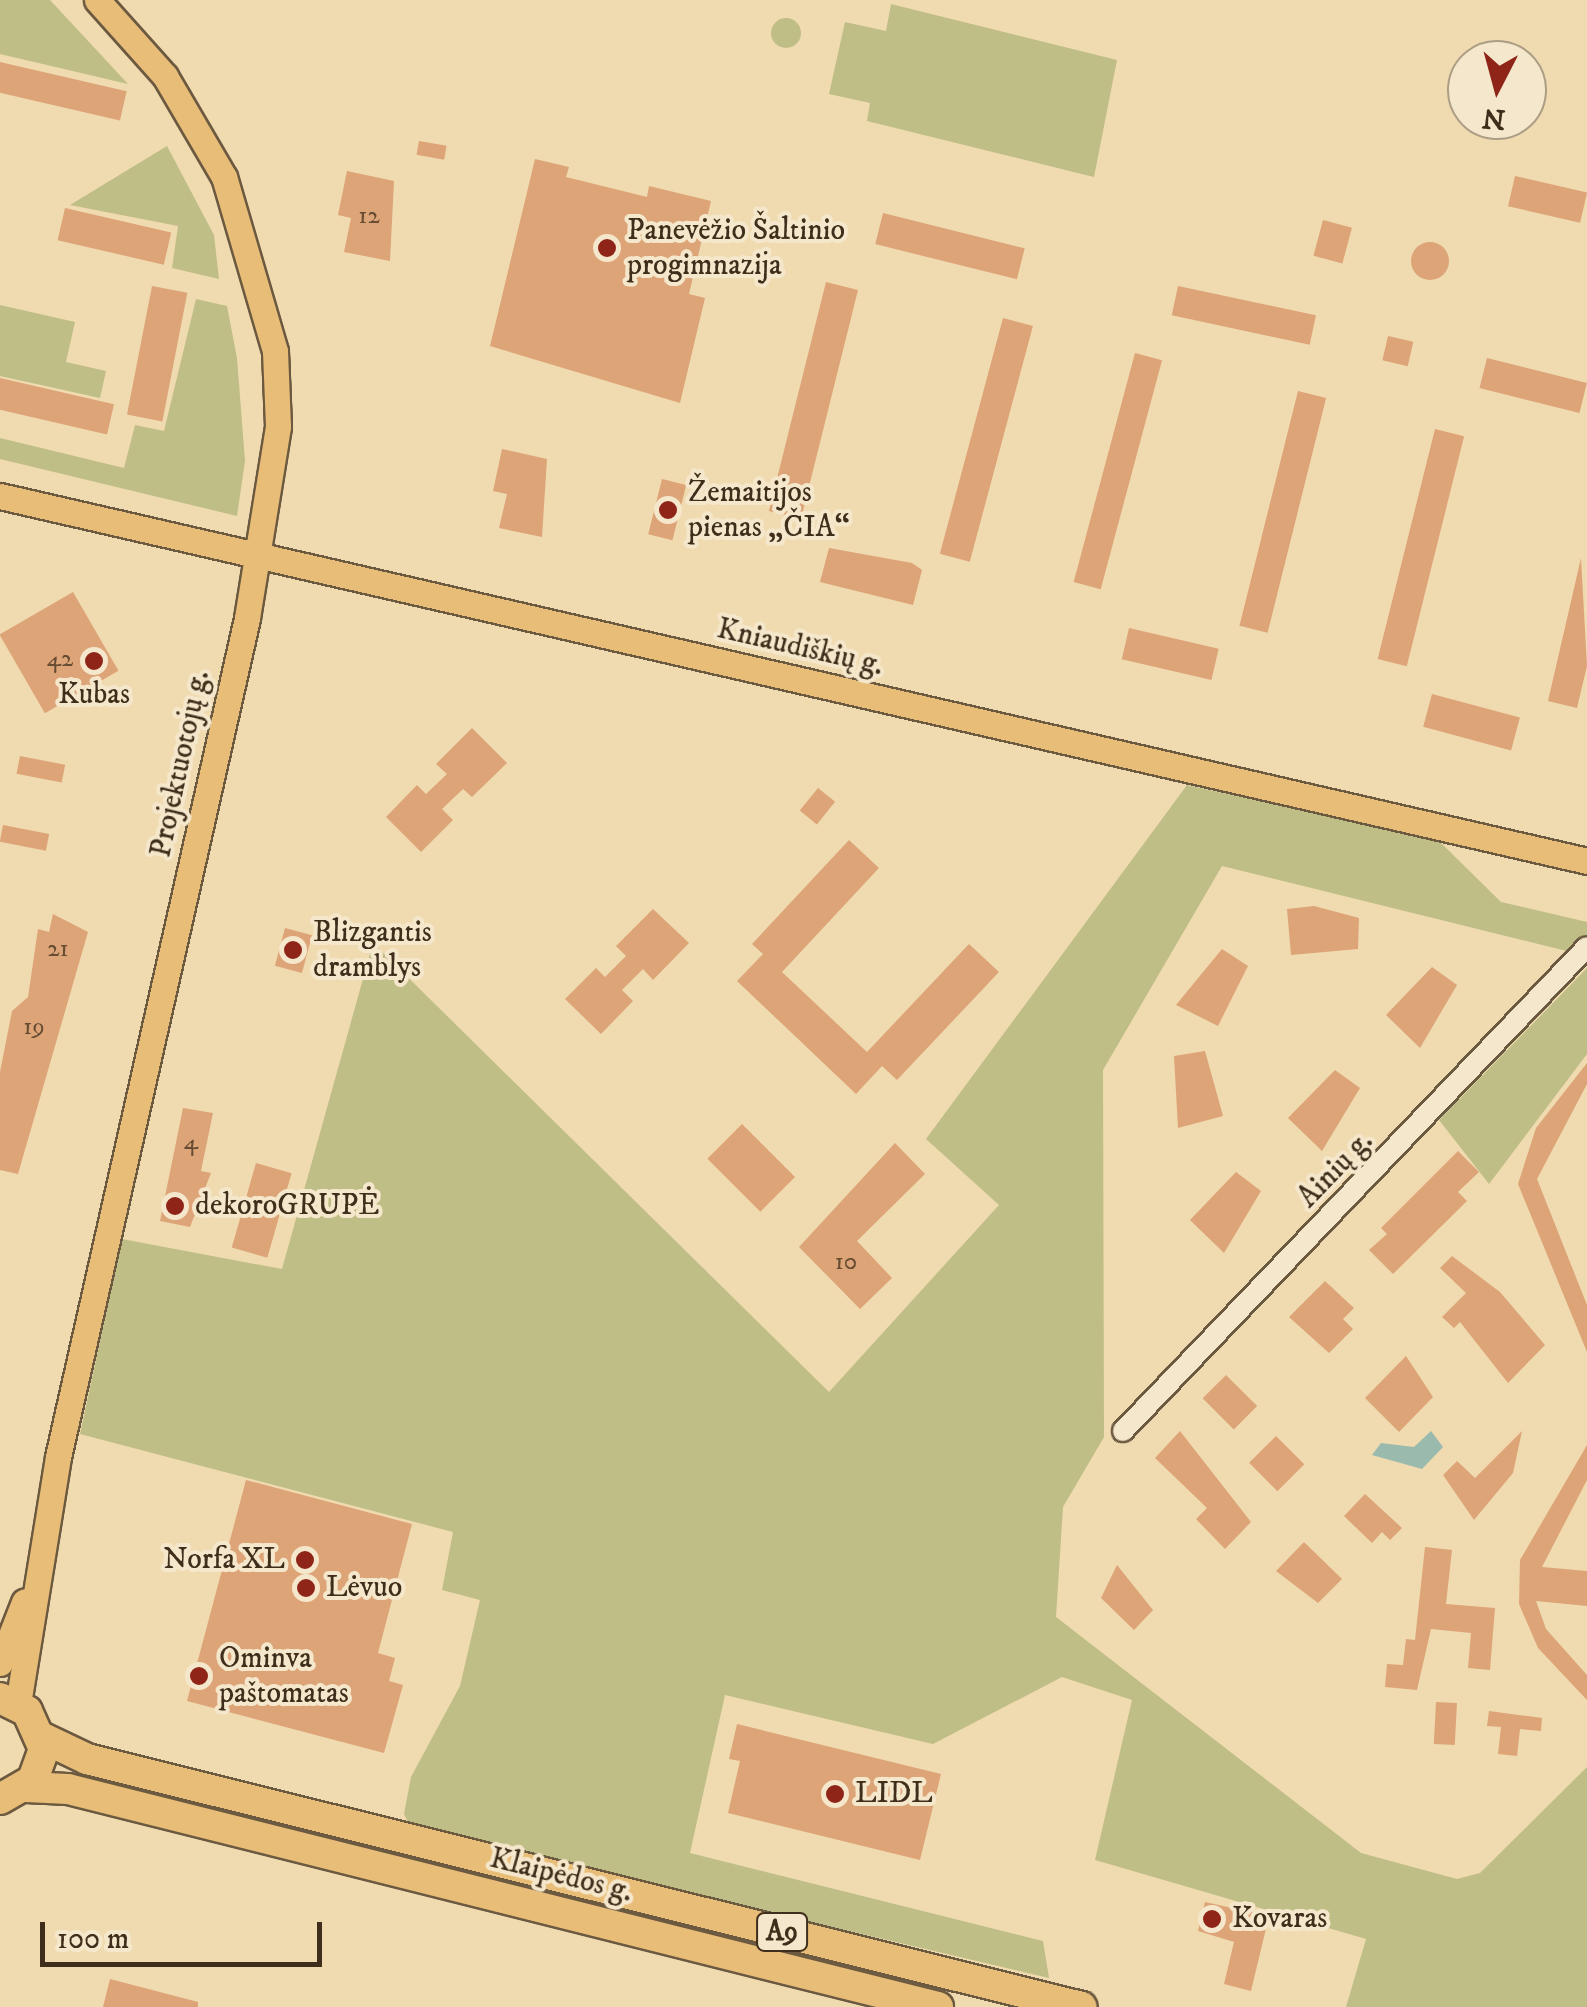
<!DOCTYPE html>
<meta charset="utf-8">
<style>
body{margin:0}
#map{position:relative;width:1587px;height:2007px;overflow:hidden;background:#f0daaf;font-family:"IM FELL DW Pica",serif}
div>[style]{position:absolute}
.green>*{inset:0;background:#bfbe87}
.round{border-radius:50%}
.water>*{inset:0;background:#9abaae}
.building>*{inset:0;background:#dda478;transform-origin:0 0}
.roads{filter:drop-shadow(2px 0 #6b5940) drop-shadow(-2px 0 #6b5940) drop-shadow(0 2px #6b5940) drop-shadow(0 -2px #6b5940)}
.minor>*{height:20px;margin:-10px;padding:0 10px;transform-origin:10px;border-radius:10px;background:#f5e7cb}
.major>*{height:25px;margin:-12.5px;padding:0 12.5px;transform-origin:12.5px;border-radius:12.5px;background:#e8bd78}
.highway>*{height:30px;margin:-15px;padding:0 15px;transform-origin:15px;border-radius:15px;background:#e8bd78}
.dots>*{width:28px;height:28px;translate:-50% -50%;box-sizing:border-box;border:5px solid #f5e7cb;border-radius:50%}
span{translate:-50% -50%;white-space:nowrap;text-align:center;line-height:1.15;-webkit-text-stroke:8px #f5e7cb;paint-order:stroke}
.number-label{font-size:25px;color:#664c32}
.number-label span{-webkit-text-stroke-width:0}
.shield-label span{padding:2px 8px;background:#f5e7cb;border:2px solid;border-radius:8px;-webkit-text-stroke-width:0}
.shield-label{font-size:28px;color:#3f2e1b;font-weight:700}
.poi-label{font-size:30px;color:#3f2e1b}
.left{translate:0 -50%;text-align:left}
.right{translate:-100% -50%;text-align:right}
.street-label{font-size:30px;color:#3f2e1b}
.north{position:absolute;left:1447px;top:40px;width:100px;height:100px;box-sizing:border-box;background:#f5e7cb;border:2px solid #ac9d85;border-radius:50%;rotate:186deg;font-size:28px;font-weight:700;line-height:40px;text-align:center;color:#3f2e1b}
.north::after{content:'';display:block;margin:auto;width:35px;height:45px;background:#8f2418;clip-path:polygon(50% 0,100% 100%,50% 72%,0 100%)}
.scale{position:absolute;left:40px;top:1922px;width:282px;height:45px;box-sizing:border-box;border:5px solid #3f2e1b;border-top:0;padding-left:12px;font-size:30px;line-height:35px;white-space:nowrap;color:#3f2e1b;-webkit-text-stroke:8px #f5e7cb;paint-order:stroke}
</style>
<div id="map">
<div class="green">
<i style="clip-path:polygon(0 0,50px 0,128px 84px,0 54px)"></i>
<i style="clip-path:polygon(891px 4px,1117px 60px,1094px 177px,867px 121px,870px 103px,829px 94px,845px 22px,886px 31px)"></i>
<i class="round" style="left:771px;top:18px;width:30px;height:30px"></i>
<i style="clip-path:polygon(167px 146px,214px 235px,219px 279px,172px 268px,178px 226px,70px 205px)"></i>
<i style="clip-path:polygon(196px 299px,227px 306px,237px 358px,245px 461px,237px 516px,0 459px,0 438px,124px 468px,135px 425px,164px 431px)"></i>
<i style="clip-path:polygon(0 305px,75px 322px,66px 362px,106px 371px,100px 398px,0 376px)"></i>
<i style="clip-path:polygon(1187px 785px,1439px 841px,1501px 902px,1587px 922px,1587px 956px,1222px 866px,1103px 1070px,1104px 1437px,1063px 1507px,1056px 1617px,1361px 1853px,1457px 1879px,1480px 1873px,1587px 1767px,1587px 2007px,1346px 2007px,1366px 1939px,1095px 1860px,1132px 1700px,1062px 1677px,933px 1744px,725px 1695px,690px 1853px,1043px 1941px,1049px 1978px,411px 1828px,404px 1814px,411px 1777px,460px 1686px,480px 1600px,442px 1590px,453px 1532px,80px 1434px,122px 1239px,282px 1269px,373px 943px,829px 1392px,999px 1205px,926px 1139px)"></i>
<i style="clip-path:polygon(1587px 968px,1587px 1054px,1489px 1184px,1439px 1120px)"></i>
<i style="clip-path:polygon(92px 1768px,980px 1991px,978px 1998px,88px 1781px)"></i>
</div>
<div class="water">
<i style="clip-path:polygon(1431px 1431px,1443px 1447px,1422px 1469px,1372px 1455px,1381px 1443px,1414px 1447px)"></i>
</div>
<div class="building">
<i style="left:0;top:62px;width:130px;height:30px;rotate:13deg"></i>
<i style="left:419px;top:141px;width:28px;height:14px;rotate:10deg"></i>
<i style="clip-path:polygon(535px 159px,569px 167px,566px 177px,647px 197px,649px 186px,711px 201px,689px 294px,705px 298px,680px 403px,490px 346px)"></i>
<i style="clip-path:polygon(347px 171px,394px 181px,390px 261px,344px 252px,351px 218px,338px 215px)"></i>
<i style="left:1515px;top:176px;width:74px;height:31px;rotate:13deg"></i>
<i style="left:65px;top:208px;width:109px;height:33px;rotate:13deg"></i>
<i style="left:883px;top:213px;width:146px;height:32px;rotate:14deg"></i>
<i style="left:1323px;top:220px;width:30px;height:37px;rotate:15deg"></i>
<i class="round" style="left:1411px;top:242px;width:38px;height:38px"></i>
<i style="left:826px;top:282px;width:33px;height:236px;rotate:14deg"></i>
<i style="left:152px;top:286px;width:36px;height:131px;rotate:11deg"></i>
<i style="left:1178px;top:286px;width:141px;height:30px;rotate:12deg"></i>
<i style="left:1003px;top:318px;width:31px;height:244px;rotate:15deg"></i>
<i style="left:1388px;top:336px;width:26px;height:25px;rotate:13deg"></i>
<i style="left:1135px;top:353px;width:28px;height:237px;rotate:15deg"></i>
<i style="left:1487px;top:358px;width:103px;height:31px;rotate:14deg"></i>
<i style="left:0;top:378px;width:117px;height:31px;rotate:13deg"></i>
<i style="left:1298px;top:391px;width:29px;height:242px;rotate:14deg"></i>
<i style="left:1435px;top:429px;width:30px;height:237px;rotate:14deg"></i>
<i style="clip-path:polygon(502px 449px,547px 459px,542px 537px,499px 528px,507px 494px,493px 491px)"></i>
<i style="left:662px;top:479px;width:25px;height:57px;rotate:14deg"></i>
<i style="clip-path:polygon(829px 548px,912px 563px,922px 570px,913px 605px,820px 582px)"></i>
<i style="clip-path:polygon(1581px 558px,1587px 666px,1577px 708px,1548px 701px)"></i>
<i style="left:73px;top:592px;width:91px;height:85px;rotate:60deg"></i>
<i style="left:1129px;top:628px;width:92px;height:32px;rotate:13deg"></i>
<i style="left:1432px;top:694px;width:91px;height:34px;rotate:15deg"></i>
<i style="clip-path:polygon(472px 728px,507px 763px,472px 797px,463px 789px,442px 809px,453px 820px,421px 852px,386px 817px,417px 785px,426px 794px,447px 774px,436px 764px)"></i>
<i style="left:20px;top:756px;width:46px;height:18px;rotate:11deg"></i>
<i style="left:818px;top:788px;width:22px;height:29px;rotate:39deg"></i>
<i style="left:3px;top:825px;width:47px;height:17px;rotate:11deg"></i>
<i style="clip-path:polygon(849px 840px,879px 868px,782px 972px,867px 1052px,969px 944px,999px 972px,897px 1080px,882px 1066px,856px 1094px,737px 981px,763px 954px,752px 944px)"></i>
<i style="clip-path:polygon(1314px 906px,1359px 918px,1358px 949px,1291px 955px,1287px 909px)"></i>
<i style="clip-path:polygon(653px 909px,689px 943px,653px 980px,643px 969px,622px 990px,633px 1001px,601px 1034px,565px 999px,596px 968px,605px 977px,626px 956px,616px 946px)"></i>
<i style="clip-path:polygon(53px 914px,88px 932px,18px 1174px,0 1170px,0 1072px,12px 1011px,28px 997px,38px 929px,49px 932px)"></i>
<i style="left:285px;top:928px;width:28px;height:39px;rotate:15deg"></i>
<i style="clip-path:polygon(1222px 949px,1248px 966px,1218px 1026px,1176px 1005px)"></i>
<i style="clip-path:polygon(1432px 967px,1457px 985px,1420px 1048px,1386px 1015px)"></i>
<i style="clip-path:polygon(1205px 1051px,1223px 1116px,1178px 1128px,1174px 1056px)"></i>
<i style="clip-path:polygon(1587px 1063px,1587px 1084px,1537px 1179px,1587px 1305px,1587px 1352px,1518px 1184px,1536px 1128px)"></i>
<i style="clip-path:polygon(1335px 1070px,1360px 1088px,1322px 1151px,1288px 1118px)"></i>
<i style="clip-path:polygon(183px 1108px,213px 1113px,201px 1171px,211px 1173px,190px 1227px,160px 1221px)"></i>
<i style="left:742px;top:1124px;width:75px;height:49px;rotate:45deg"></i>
<i style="clip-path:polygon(895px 1143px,925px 1174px,857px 1241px,892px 1278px,860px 1309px,799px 1247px)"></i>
<i style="clip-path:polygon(1458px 1151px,1479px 1172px,1458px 1192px,1467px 1201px,1393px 1274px,1369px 1250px,1387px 1234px,1381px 1228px)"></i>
<i style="left:256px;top:1163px;width:37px;height:88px;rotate:16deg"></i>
<i style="clip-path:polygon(1236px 1172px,1261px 1191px,1224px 1253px,1190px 1220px)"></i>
<i style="clip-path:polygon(1452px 1256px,1500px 1292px,1545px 1345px,1508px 1383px,1460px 1322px,1454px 1328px,1442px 1317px,1466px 1293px,1440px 1268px)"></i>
<i style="clip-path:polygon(1325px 1281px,1354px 1308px,1343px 1319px,1353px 1329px,1329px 1353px,1289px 1317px)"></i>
<i style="clip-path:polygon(1406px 1356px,1433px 1397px,1399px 1432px,1365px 1398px)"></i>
<i style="left:1226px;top:1375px;width:44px;height:33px;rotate:45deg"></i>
<i style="clip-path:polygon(1180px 1431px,1251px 1522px,1225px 1549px,1196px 1519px,1207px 1508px,1155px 1458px)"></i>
<i style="clip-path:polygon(1522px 1431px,1513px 1473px,1474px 1520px,1443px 1475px,1457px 1461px,1475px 1478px)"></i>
<i style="left:1276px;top:1436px;width:40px;height:38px;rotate:45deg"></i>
<i style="clip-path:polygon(1587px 1445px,1587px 1480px,1542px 1567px,1587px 1571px,1587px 1606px,1536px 1601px,1546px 1629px,1587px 1675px,1587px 1700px,1538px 1648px,1519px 1604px,1520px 1560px)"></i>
<i style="clip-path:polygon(246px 1480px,412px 1524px,378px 1653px,395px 1658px,389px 1681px,403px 1685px,384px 1753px,187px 1701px)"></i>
<i style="clip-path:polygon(1365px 1494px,1402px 1528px,1390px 1540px,1382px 1532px,1372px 1543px,1344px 1516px)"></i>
<i style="clip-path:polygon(1304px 1542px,1342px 1579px,1318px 1603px,1276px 1571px)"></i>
<i style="clip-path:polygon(1425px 1547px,1452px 1550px,1446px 1604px,1495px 1608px,1490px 1670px,1468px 1668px,1471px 1633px,1431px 1629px,1417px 1690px,1385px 1687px,1387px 1664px,1403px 1665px,1406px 1639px,1415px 1640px)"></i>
<i style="clip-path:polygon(1117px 1565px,1153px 1610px,1134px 1630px,1101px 1598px)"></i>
<i style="left:1436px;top:1702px;width:21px;height:42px;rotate:3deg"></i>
<i style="clip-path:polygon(1489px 1711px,1542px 1718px,1541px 1731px,1520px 1729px,1517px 1756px,1498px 1754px,1501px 1727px,1487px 1726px)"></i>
<i style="clip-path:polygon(737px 1724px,941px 1774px,920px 1860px,728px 1813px,740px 1761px,729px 1759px)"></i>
<i style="clip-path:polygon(1205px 1902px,1269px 1916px,1251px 1991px,1224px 1984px,1234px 1942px,1198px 1931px)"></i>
<i style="clip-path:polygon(110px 1979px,198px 2002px,198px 2007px,103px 2007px)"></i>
</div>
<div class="roads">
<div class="minor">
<i style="left:1123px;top:1431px;width:670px;rotate:-46.21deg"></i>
</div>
<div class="major">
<i style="left:0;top:496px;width:1628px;rotate:12.95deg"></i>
<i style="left:0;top:1663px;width:66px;rotate:-68.5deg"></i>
<i style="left:18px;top:1704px;width:250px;rotate:-80.8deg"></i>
<i style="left:58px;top:1457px;width:860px;rotate:-77.3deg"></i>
<i style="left:247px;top:618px;width:194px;rotate:-80.8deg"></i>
<i style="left:278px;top:426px;width:75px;rotate:-92.3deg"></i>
<i style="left:275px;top:351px;width:181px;rotate:-106.3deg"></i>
<i style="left:224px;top:177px;width:117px;rotate:-120.3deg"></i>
<i style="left:165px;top:76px;width:102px;rotate:-131.8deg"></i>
</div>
<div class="highway">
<i style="left:0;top:1698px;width:30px;rotate:26deg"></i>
<i style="left:27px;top:1711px;width:42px;rotate:65.9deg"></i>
<i style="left:44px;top:1749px;width:33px;rotate:110deg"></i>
<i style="left:33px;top:1780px;width:38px;rotate:150deg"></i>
<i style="left:43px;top:1738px;width:49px;rotate:25.5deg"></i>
<i style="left:87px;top:1759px;width:1025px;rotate:14deg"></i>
<i style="left:26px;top:1787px;width:42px;rotate:2.7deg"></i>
<i style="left:68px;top:1789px;width:897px;rotate:14.07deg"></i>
</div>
</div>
<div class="dots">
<i style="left:607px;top:248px;background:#8f2418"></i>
<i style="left:668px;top:510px;background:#8f2418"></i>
<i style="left:94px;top:661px;background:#8f2418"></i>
<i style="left:293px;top:950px;background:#8f2418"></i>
<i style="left:175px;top:1206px;background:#8f2418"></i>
<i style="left:305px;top:1560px;background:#8f2418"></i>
<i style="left:306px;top:1588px;background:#8f2418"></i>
<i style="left:199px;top:1676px;background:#8f2418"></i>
<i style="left:835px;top:1794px;background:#8f2418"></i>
<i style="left:1212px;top:1919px;background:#8f2418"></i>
</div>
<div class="number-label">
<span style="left:369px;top:216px">12</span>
<span style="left:60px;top:659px">42</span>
<span style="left:58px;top:949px">21</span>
<span style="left:34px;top:1027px">19</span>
<span style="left:191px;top:1142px">4</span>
<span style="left:846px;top:1262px">10</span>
</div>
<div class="shield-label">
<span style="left:782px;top:1932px">A9</span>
</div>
<div class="poi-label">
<span class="left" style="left:627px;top:248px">Panevėžio Šaltinio<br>progimnazija</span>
<span class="left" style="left:688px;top:510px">Žemaitijos<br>pienas „ČIA“</span>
<span style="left:94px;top:695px">Kubas</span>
<span class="left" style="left:313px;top:950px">Blizgantis<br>dramblys</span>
<span class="left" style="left:195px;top:1206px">dekoroGRUPĖ</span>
<span class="right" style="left:285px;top:1560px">Norfa XL</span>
<span class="left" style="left:326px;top:1588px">Lėvuo</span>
<span class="left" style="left:219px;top:1676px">Ominva<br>paštomatas</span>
<span class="left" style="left:855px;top:1794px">LIDL</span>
<span class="left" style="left:1232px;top:1919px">Kovaras</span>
</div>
<div class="street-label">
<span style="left:800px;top:648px;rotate:13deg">Kniaudiškių g.</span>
<span style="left:181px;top:764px;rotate:-78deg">Projektuotojų g.</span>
<span style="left:1336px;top:1170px;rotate:-46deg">Ainių g.</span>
<span style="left:561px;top:1876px;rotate:14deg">Klaipėdos g.</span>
</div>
<div class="north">N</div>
<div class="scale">100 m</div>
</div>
